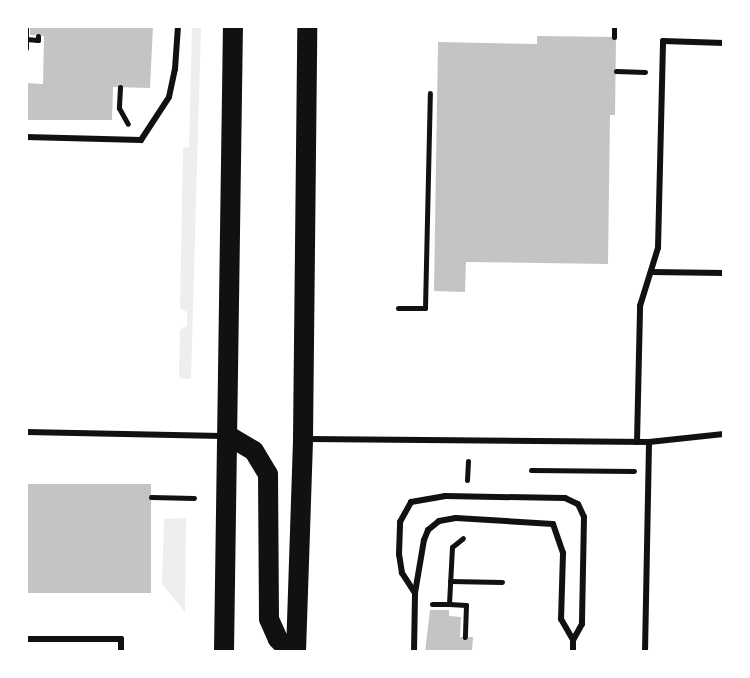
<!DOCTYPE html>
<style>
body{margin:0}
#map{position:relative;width:750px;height:678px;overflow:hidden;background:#fff;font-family:Montserrat,sans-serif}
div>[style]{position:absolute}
.green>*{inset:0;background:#eee}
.building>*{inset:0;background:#c4c4c4;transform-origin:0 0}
.path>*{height:5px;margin:-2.5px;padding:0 2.5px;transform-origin:2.5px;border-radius:2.5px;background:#111}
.service>*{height:6px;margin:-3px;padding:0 3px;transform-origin:3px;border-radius:3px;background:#111}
.primary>*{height:20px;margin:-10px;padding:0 10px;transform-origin:10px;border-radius:10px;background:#111}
span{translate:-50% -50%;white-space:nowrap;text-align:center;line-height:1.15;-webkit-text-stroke:8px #fff;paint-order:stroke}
.frame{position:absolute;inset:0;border:28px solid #fff;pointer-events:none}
</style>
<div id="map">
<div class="green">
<i style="clip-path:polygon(192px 26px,201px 26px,191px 379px,179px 378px,180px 330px,187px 326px,187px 312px,180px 308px,183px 148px,189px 147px)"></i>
<i style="clip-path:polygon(186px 518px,185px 612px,162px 584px,164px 519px)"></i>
</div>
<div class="building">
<i style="clip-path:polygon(30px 26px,153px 26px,150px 88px,113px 87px,112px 120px,26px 120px,27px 83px,43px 84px,44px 36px,30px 35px)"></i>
<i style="clip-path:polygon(537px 36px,616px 37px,615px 115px,610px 115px,608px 264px,466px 262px,465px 292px,434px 291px,438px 42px,537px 44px)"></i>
<i style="left:26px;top:484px;width:125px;height:109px"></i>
<i style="clip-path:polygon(430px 610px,449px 610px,449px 616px,461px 617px,460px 637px,473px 637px,472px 652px,425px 652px)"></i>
</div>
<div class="path">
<i style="left:26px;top:26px;width:13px;rotate:90deg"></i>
<i style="left:26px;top:39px;width:12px;rotate:5deg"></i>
<i style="left:38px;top:40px;width:4px;rotate:-90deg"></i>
<i style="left:614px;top:37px;width:11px;rotate:-90deg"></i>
<i style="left:26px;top:48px;width:9px;rotate:-90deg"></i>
<i style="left:616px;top:71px;width:29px;rotate:2deg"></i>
<i style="left:120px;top:87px;width:21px;rotate:93deg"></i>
<i style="left:119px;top:108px;width:18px;rotate:61deg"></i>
<i style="left:398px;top:308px;width:27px"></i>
<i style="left:425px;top:308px;width:215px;rotate:-88.7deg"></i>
<i style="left:531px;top:470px;width:103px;rotate:0.6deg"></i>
<i style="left:467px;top:480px;width:19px;rotate:-87deg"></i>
<i style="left:151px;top:497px;width:43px;rotate:1.3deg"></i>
<i style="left:450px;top:581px;width:52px;rotate:1.1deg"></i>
<i style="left:432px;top:604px;width:17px"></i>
<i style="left:449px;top:604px;width:57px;rotate:-87deg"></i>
<i style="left:452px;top:547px;width:14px;rotate:-39deg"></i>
<i style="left:449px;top:604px;width:17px;rotate:3deg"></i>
<i style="left:466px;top:605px;width:32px;rotate:92deg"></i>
</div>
<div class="service">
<i style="left:26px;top:137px;width:115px;rotate:1.5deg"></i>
<i style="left:141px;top:140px;width:51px;rotate:-56.9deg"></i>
<i style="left:169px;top:97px;width:29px;rotate:-78deg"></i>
<i style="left:175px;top:69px;width:43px;rotate:-86deg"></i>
<i style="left:651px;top:272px;width:73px;rotate:0.8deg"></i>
<i style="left:26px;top:432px;width:196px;rotate:1.2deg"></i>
<i style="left:308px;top:439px;width:341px;rotate:0.5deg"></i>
<i style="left:649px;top:442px;width:75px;rotate:-6.1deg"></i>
<i style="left:637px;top:442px;width:136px;rotate:-88.7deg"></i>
<i style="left:640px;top:306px;width:61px;rotate:-72.8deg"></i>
<i style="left:658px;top:248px;width:207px;rotate:-88.6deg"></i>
<i style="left:663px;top:41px;width:61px;rotate:1.9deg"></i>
<i style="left:415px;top:593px;width:24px;rotate:-123deg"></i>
<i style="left:402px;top:573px;width:19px;rotate:-99deg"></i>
<i style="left:399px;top:554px;width:32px;rotate:-88deg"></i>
<i style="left:400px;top:522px;width:23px;rotate:-61deg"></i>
<i style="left:411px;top:502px;width:35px;rotate:-10deg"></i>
<i style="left:445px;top:496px;width:120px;rotate:1deg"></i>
<i style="left:565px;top:498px;width:14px;rotate:25deg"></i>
<i style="left:578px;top:504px;width:14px;rotate:65deg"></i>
<i style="left:584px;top:517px;width:107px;rotate:91.1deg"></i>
<i style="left:582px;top:624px;width:18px;rotate:119deg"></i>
<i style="left:26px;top:639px;width:95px"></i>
<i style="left:121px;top:639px;width:13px;rotate:90deg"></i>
<i style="left:414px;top:652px;width:59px;rotate:-89deg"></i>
<i style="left:415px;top:593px;width:54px;rotate:-80.4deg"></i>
<i style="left:424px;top:540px;width:11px;rotate:-68deg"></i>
<i style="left:428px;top:530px;width:14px;rotate:-39deg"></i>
<i style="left:439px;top:521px;width:17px;rotate:-10deg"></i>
<i style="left:456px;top:518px;width:97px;rotate:3.5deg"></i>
<i style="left:553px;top:524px;width:31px;rotate:71deg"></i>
<i style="left:563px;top:553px;width:66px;rotate:91.7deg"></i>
<i style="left:561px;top:619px;width:24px;rotate:60deg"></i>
<i style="left:573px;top:640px;width:12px;rotate:90deg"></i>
<i style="left:645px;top:652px;width:210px;rotate:-88.9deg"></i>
</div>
<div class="primary">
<i style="left:229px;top:436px;width:29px;rotate:31deg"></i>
<i style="left:254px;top:451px;width:27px;rotate:59deg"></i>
<i style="left:268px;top:474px;width:145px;rotate:89.6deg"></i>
<i style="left:269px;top:619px;width:22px;rotate:66deg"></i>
<i style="left:278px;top:639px;width:18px;rotate:47deg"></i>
<i style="left:224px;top:652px;width:626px;rotate:-89.18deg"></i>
<i style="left:296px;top:652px;width:213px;rotate:-88.1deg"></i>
<i style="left:303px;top:439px;width:413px;rotate:-89.4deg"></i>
</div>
<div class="frame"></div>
</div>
